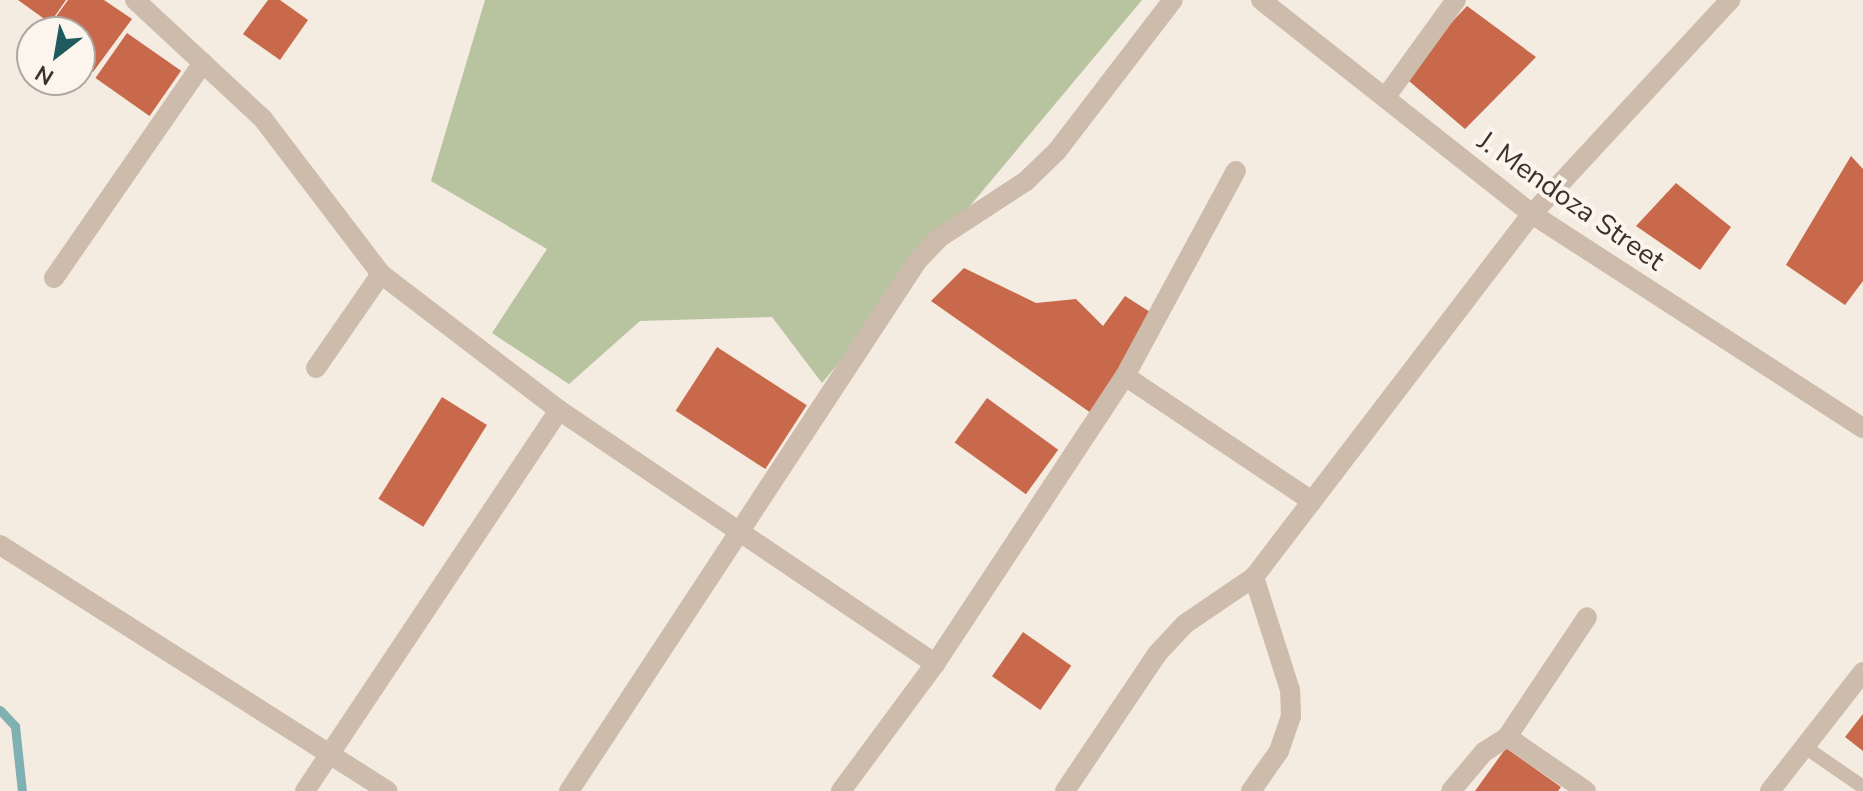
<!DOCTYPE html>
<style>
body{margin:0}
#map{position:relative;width:1863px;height:791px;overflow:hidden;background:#f4ebe1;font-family:"Nunito Sans",sans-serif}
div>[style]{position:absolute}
.green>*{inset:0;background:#b8c4a0}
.stream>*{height:9px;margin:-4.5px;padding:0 4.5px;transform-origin:4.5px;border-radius:4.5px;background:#7fb0b2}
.building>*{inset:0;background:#c8694b;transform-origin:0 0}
.service>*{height:14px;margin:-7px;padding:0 7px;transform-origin:7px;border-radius:7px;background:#cdbbac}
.minor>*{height:20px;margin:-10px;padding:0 10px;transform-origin:10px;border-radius:10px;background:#cdbbac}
.tertiary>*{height:20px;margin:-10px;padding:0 10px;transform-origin:10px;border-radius:10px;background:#cdbbac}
span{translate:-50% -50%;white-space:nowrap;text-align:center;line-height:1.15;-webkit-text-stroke:8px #fbf5ee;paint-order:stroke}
.street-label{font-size:28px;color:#3b302b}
.north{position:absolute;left:16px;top:16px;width:80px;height:80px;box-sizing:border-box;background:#fbf5ee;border:2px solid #aea6a0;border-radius:50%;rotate:211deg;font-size:22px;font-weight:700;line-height:32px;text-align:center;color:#3b302b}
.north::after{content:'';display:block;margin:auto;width:28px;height:36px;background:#1f5a5e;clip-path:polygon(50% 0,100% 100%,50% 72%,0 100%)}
</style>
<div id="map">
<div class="green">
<i style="clip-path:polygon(485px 0,1142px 0,822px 383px,772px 317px,640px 321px,569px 384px,492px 333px,547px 249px,431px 181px)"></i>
</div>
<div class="stream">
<i style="left:0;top:710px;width:22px;rotate:47deg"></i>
<i style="left:15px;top:726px;width:65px;rotate:83.9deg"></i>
</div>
<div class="building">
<i style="clip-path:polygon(18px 0,66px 0,50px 23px)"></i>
<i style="clip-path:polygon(68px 0,104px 0,132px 19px,93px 72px,80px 63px,80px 32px,45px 32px)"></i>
<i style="clip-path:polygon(268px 0,280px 0,308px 20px,280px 60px,243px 34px)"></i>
<i style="clip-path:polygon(1467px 6px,1536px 57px,1465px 129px,1402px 75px)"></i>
<i style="left:127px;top:33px;width:66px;height:55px;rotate:35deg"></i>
<i style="clip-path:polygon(1851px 156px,1863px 169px,1863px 281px,1845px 305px,1786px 265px)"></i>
<i style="clip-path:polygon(1676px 183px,1731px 227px,1700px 270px,1636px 226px)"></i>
<i style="clip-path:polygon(964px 268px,1036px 303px,1076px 299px,1103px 326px,1125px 296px,1158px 317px,1091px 413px,931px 301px)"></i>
<i style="left:717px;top:347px;width:107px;height:76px;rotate:33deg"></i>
<i style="left:442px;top:397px;width:53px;height:120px;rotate:32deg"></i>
<i style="left:987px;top:398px;width:88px;height:55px;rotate:36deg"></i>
<i style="left:1023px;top:632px;width:59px;height:54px;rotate:35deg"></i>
<i style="clip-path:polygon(1863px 714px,1863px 751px,1845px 737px)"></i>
<i style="clip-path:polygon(1506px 748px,1561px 787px,1558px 791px,1475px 791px)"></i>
</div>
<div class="service">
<i style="left:1805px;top:747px;width:70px;rotate:34.6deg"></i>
</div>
<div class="minor">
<i style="left:135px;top:0;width:175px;rotate:42.9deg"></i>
<i style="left:263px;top:119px;width:195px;rotate:52.7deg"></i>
<i style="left:381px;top:274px;width:224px;rotate:37.4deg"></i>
<i style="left:559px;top:410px;width:454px;rotate:34deg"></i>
<i style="left:1261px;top:0;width:345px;rotate:38.3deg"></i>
<i style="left:1532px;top:214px;width:394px;rotate:32.9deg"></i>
<i style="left:1385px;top:98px;width:121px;rotate:-54.1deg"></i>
<i style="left:54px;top:278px;width:262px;rotate:-55.3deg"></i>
<i style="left:316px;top:368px;width:114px;rotate:-55.3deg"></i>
<i style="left:1125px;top:376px;width:225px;rotate:33.8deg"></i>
<i style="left:0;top:545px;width:459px;rotate:32.4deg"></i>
<i style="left:305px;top:791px;width:458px;rotate:-56.3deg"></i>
<i style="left:569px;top:791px;width:635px;rotate:-56.69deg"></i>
<i style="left:918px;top:260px;width:30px;rotate:-46deg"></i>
<i style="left:939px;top:238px;width:104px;rotate:-33.2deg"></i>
<i style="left:1026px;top:181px;width:43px;rotate:-44.1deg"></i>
<i style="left:1057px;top:151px;width:190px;rotate:-52.5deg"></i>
<i style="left:841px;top:791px;width:158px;rotate:-53.5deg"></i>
<i style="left:935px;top:664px;width:345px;rotate:-56.6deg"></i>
<i style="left:1125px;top:376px;width:233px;rotate:-61.6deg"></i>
<i style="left:1065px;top:791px;width:165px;rotate:-56.1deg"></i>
<i style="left:1157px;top:654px;width:41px;rotate:-47deg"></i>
<i style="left:1185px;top:624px;width:83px;rotate:-34.3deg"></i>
<i style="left:1251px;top:791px;width:49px;rotate:-55deg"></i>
<i style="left:1279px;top:751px;width:37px;rotate:-71deg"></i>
<i style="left:1291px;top:716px;width:26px;rotate:-92deg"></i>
<i style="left:1290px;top:690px;width:119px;rotate:-107.7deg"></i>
<i style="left:1254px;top:577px;width:457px;rotate:-52.6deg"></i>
<i style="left:1532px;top:214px;width:292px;rotate:-47.2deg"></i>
<i style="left:1451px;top:791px;width:51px;rotate:-49.8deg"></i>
<i style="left:1484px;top:752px;width:27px;rotate:-33deg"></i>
<i style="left:1586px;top:791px;width:96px;rotate:-145.6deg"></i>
<i style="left:1507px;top:737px;width:144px;rotate:-56.3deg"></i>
</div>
<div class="tertiary">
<i style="left:1770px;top:791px;width:151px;rotate:-52deg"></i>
</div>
<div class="street-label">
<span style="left:1571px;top:201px;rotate:35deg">J. Mendoza Street</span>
</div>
<div class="north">N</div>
</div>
